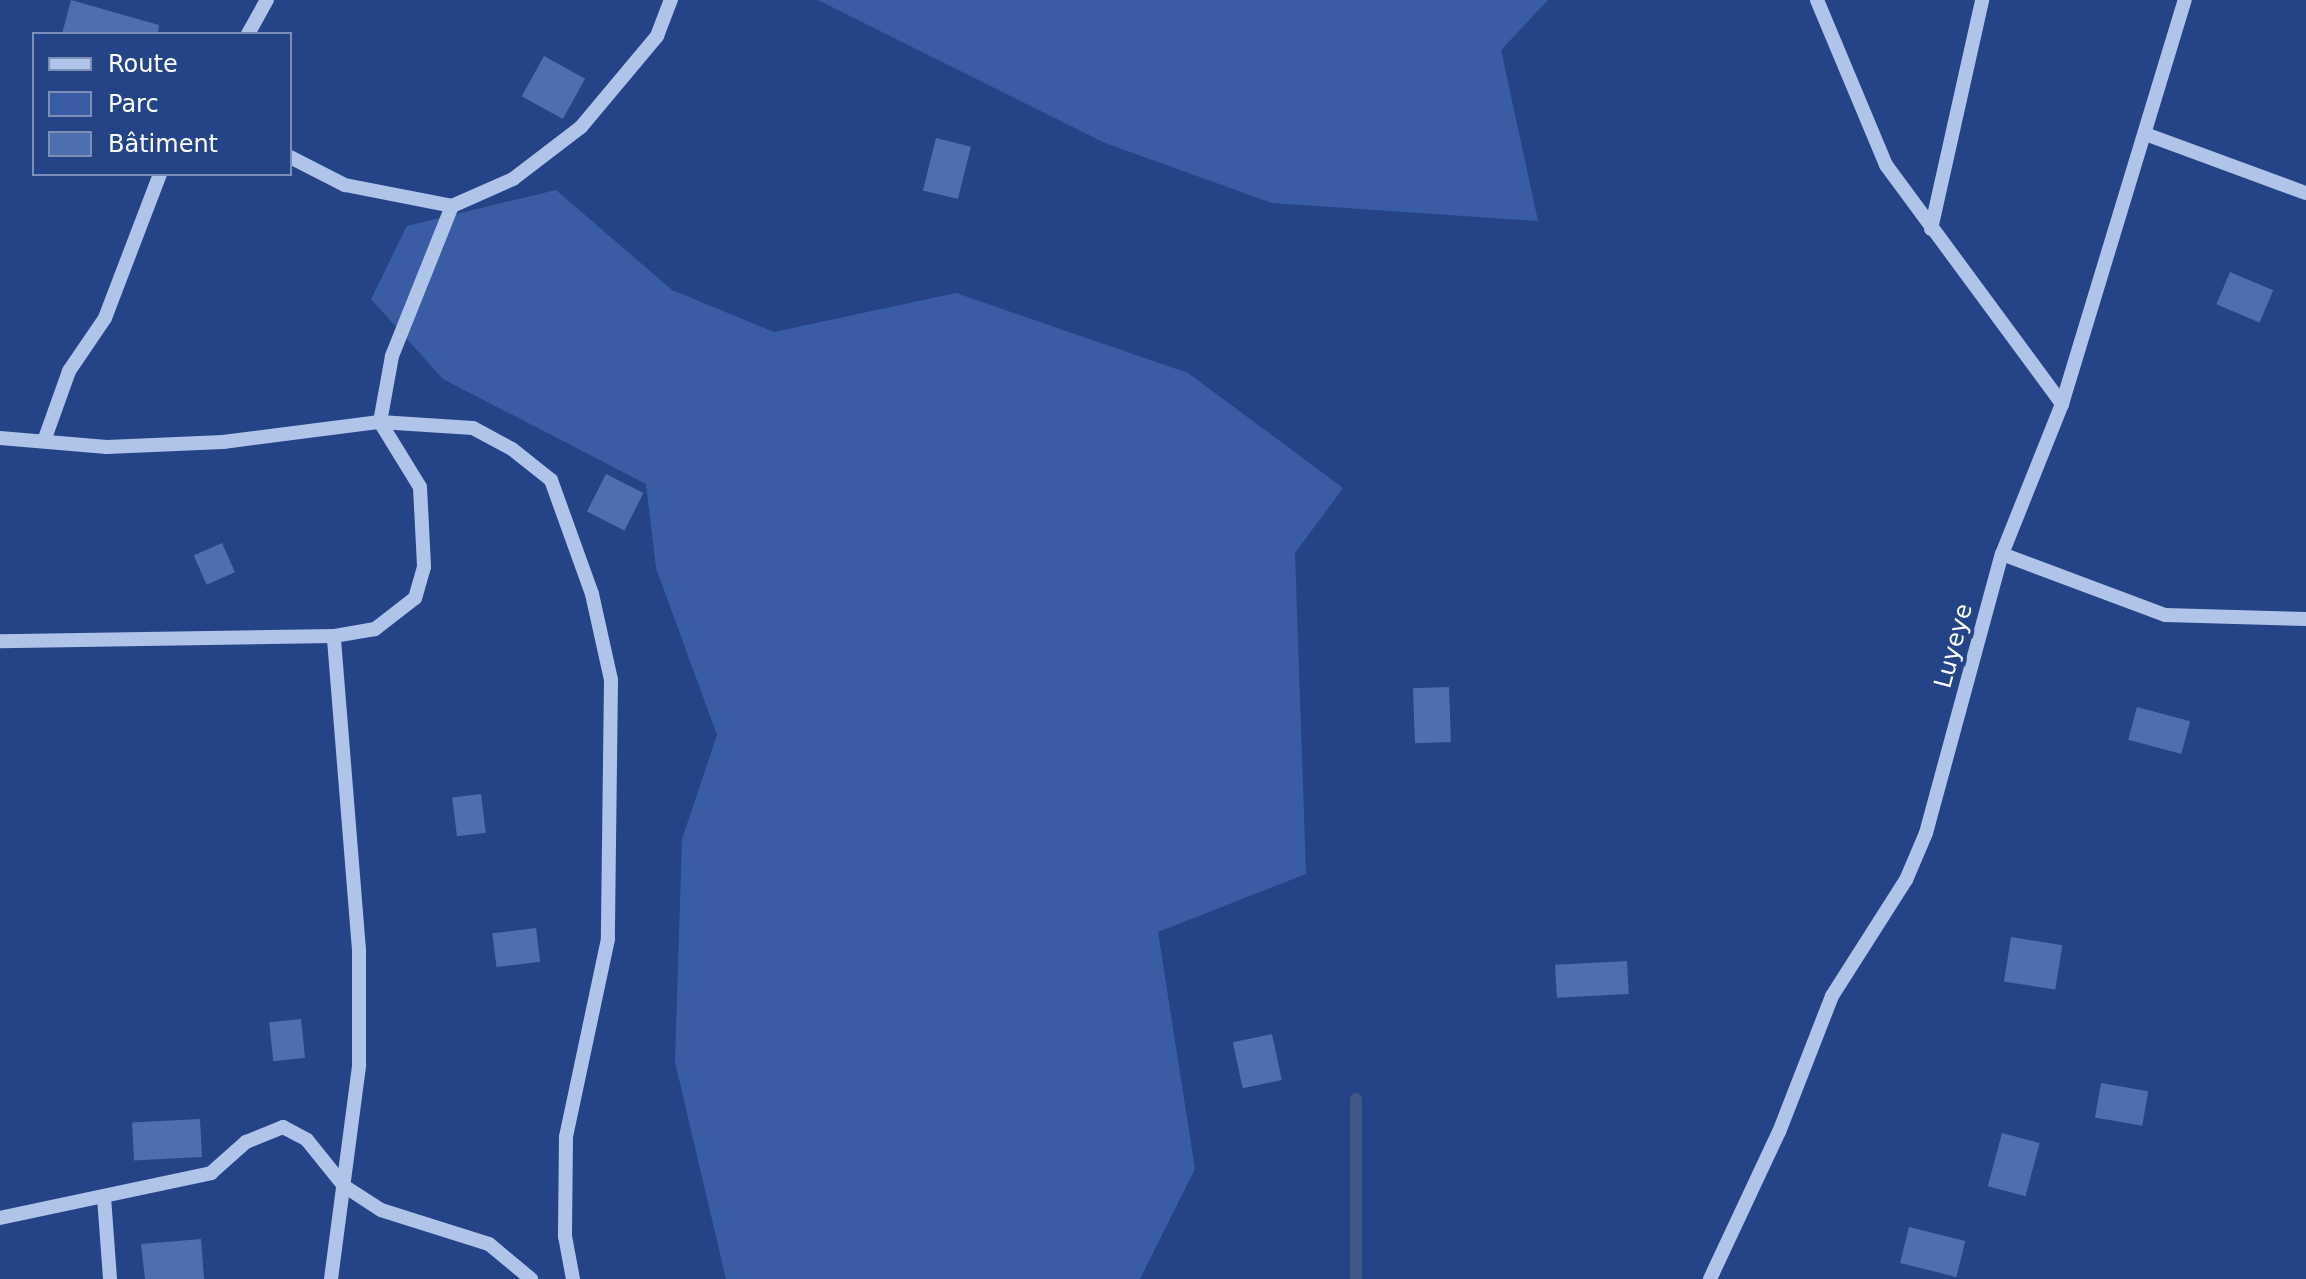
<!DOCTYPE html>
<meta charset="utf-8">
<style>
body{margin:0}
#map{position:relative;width:2306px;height:1279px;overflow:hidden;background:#254487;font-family:"DejaVu Sans",sans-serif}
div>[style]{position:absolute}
.green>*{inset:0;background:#395da4}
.stream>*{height:12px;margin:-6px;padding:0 6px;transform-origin:6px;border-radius:6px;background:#415788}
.building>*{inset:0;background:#4d6eaf;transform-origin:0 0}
.minor>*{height:14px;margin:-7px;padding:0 7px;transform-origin:7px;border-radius:7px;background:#b0c3e9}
span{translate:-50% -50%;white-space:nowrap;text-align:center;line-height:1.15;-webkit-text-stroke:8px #254487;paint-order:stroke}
.street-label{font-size:24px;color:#fff}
.legend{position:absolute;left:32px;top:32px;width:260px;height:144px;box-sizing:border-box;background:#254487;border:2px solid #7c8fb7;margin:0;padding:10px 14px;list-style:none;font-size:24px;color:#fff}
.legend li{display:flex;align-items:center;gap:16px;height:40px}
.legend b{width:40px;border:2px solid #7c8fb7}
</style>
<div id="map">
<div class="green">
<i style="clip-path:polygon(818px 0,1548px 0,1501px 50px,1538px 221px,1272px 203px,1105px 143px)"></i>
<i style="clip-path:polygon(556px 190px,672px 290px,774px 332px,956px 293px,1188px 373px,1343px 488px,1295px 553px,1306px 874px,1158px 932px,1195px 1169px,1140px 1279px,726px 1279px,675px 1062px,682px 839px,717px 735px,656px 568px,646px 484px,443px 379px,371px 299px,407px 226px)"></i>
</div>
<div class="stream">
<i style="left:1356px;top:1099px;width:180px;rotate:90deg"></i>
</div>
<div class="building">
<i style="clip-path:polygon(71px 0,159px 25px,158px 34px,62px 34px)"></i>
<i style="left:544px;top:56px;width:47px;height:46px;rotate:29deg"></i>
<i style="left:936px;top:138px;width:36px;height:54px;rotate:14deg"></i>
<i style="left:2230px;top:272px;width:47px;height:35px;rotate:23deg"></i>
<i style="left:606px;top:474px;width:42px;height:42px;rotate:27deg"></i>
<i style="left:222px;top:543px;width:32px;height:31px;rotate:66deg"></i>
<i style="left:1449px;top:687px;width:55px;height:36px;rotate:88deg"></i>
<i style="left:2137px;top:707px;width:55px;height:34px;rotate:15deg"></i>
<i style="left:481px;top:794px;width:39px;height:29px;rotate:83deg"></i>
<i style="left:536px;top:928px;width:34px;height:44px;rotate:83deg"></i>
<i style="left:2011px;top:937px;width:52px;height:45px;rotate:9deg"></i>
<i style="left:1627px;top:961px;width:33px;height:72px;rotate:87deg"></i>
<i style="left:301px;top:1019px;width:39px;height:32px;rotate:84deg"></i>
<i style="left:1272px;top:1034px;width:47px;height:40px;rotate:78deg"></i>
<i style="left:2101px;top:1083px;width:48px;height:35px;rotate:10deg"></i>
<i style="left:200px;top:1119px;width:38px;height:68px;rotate:87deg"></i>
<i style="left:2002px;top:1133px;width:39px;height:55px;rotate:15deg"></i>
<i style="left:1909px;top:1227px;width:58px;height:37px;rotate:14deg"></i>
<i style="clip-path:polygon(201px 1239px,204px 1279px,145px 1279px,141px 1244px)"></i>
</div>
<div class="minor">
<i style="left:1817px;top:0;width:179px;rotate:67.3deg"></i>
<i style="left:1886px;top:165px;width:297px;rotate:53.6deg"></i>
<i style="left:248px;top:34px;width:39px;rotate:-61deg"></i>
<i style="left:2148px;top:135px;width:168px;rotate:20.2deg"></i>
<i style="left:290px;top:157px;width:62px;rotate:27deg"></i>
<i style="left:345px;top:185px;width:109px;rotate:11.1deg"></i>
<i style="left:452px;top:206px;width:67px;rotate:-23.9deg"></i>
<i style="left:513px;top:179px;width:86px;rotate:-37.4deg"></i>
<i style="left:581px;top:127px;width:119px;rotate:-50.1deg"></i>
<i style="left:657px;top:36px;width:39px;rotate:-69deg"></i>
<i style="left:452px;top:206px;width:162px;rotate:111.8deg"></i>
<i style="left:392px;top:356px;width:67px;rotate:100.3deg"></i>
<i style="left:380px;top:422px;width:93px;rotate:3.7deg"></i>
<i style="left:473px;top:428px;width:44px;rotate:28.3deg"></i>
<i style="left:512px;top:449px;width:50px;rotate:38.5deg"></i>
<i style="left:551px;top:480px;width:121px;rotate:70.2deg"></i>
<i style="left:592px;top:594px;width:88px;rotate:77.5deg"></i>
<i style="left:611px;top:680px;width:259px;rotate:90.7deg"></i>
<i style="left:608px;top:939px;width:202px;rotate:102deg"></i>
<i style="left:566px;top:1137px;width:99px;rotate:90.6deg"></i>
<i style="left:565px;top:1236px;width:44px;rotate:79.5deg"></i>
<i style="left:1931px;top:229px;width:235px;rotate:-77.4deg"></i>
<i style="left:0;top:438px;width:107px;rotate:4.8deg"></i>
<i style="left:107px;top:447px;width:116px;rotate:-2.5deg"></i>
<i style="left:223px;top:442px;width:158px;rotate:-7.3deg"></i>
<i style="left:380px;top:422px;width:76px;rotate:58.4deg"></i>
<i style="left:420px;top:487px;width:80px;rotate:87.1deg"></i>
<i style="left:424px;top:567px;width:32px;rotate:106deg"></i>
<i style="left:415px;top:598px;width:51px;rotate:142.2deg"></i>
<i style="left:375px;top:629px;width:42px;rotate:170.3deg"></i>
<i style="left:334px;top:636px;width:334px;rotate:179.1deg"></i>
<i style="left:44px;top:441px;width:74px;rotate:-70.3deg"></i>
<i style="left:69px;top:371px;width:64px;rotate:-55.8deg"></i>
<i style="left:105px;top:318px;width:154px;rotate:-69.1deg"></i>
<i style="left:2002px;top:554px;width:174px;rotate:20.5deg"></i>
<i style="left:2165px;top:615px;width:141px;rotate:1.6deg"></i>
<i style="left:104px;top:1197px;width:82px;rotate:85.8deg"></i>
<i style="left:0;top:1218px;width:216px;rotate:-12deg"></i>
<i style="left:211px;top:1173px;width:47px;rotate:-41.5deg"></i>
<i style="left:246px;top:1142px;width:40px;rotate:-22deg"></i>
<i style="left:283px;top:1127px;width:27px;rotate:28deg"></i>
<i style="left:307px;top:1140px;width:59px;rotate:51.2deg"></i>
<i style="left:344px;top:1186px;width:44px;rotate:33deg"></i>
<i style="left:381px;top:1210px;width:113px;rotate:17.5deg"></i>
<i style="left:489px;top:1244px;width:55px;rotate:39.8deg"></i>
<i style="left:331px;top:1279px;width:216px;rotate:-82.5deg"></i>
<i style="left:359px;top:1065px;width:115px;rotate:-90deg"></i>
<i style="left:359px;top:950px;width:315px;rotate:-94.6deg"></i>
<i style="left:1710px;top:1279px;width:162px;rotate:-64.9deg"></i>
<i style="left:1779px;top:1132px;width:146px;rotate:-68.7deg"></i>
<i style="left:1832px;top:996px;width:138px;rotate:-57.5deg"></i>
<i style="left:1906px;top:880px;width:51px;rotate:-66.9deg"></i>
<i style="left:1926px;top:833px;width:289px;rotate:-74.8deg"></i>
<i style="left:2002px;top:554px;width:162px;rotate:-68.2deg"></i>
<i style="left:2062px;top:404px;width:422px;rotate:-73.1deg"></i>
</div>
<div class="street-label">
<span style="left:1954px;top:646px;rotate:-75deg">Luyeye</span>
</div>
<ul class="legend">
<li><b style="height:10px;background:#b0c3e9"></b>Route</li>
<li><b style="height:22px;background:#395da4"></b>Parc</li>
<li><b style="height:22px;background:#4d6eaf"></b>Bâtiment</li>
</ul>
</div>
